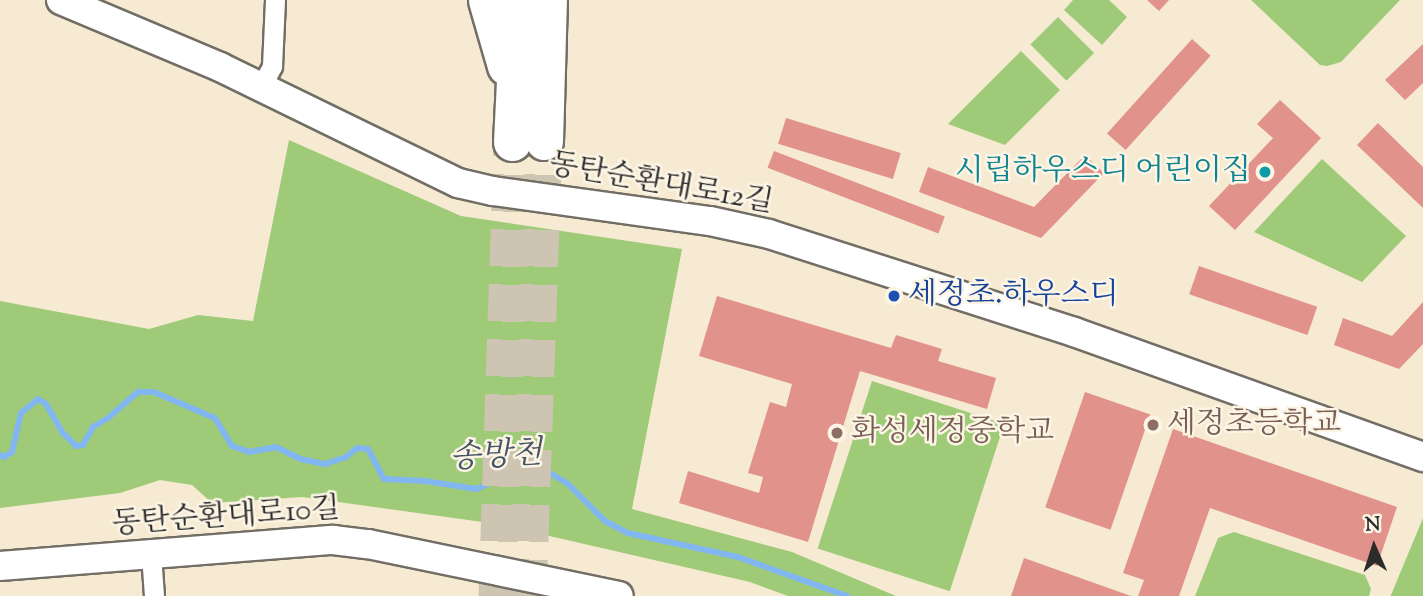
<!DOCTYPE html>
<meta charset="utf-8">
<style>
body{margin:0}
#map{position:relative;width:1423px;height:596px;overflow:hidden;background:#f6ead2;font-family:"Sorts Mill Goudy","Noto Serif KR",serif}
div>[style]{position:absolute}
.green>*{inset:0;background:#9fcb78;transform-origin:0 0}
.stream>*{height:6px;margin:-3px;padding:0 3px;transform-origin:3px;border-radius:3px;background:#82b6f0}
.building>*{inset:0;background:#e1928b;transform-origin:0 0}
.highway-tunnel>*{height:37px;margin-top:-18.5px;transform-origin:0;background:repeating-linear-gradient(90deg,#cdc4b1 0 37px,transparent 0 55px)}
.roads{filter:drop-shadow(2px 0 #726e65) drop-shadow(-2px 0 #726e65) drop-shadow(0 2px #726e65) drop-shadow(0 -2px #726e65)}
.street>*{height:19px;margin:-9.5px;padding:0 9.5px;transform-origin:9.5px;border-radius:9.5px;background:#fff}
.secondary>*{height:28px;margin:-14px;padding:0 14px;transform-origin:14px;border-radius:14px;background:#fff}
.highway>*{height:37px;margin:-18.5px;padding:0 18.5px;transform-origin:18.5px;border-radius:18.5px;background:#fff}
.dots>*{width:19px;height:19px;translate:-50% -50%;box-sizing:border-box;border:4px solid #fcf5e5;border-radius:50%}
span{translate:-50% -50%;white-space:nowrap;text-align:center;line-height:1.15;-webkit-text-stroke:5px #fcf5e5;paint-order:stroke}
.culture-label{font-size:30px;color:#0d838f}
.right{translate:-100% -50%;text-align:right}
.street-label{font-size:30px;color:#2b2b2b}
.transit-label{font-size:30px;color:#164399}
.left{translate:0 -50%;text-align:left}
.education-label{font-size:30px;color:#785e54}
.water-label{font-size:32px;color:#455566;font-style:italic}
.north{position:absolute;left:1339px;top:512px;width:70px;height:70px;-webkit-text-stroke:5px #fcf5e5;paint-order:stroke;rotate:357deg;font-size:19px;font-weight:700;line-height:28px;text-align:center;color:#2b2b2b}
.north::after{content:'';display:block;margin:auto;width:24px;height:32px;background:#2b2b2b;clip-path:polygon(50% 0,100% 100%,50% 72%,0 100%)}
</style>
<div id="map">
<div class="green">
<i style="clip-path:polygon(1073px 0,1109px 0,1127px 17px,1102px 45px,1064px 10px)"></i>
<i style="clip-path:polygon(1251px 0,1400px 0,1341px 62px,1327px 66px,1320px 65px)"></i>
<i style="left:1058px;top:17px;width:51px;height:39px;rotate:45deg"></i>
<i style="clip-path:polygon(1021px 51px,1060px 90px,1005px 145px,948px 124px)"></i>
<i style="clip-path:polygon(289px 140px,461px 216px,682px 249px,632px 509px,792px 552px,896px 596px,788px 596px,750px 582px,497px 524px,302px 497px,212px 503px,192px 485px,160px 480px,120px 493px,0 508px,0 301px,149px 329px,198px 315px,253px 321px)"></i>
<i style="clip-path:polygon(1322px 159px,1406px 236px,1362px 282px,1254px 232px)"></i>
<i style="left:872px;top:381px;width:139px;height:176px;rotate:18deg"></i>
<i style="clip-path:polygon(1423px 518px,1423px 596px,1390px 596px,1391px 595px)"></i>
<i style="clip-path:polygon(1234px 532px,1365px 575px,1371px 589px,1369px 596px,1195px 596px,1218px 538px)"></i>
</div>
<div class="stream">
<i style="left:0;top:455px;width:4px;rotate:27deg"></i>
<i style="left:4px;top:457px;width:9px;rotate:-32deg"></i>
<i style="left:12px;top:452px;width:40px;rotate:-77deg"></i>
<i style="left:21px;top:413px;width:22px;rotate:-39deg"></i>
<i style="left:38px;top:399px;width:9px;rotate:32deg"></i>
<i style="left:46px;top:404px;width:34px;rotate:60deg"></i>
<i style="left:63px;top:433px;width:18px;rotate:45deg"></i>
<i style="left:76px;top:446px;width:7px;rotate:-8deg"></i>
<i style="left:83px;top:445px;width:21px;rotate:-61deg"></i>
<i style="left:93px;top:427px;width:17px;rotate:-31deg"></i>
<i style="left:108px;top:418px;width:40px;rotate:-41deg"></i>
<i style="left:138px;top:392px;width:16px"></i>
<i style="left:154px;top:392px;width:66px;rotate:23.1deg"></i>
<i style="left:215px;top:418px;width:33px;rotate:59deg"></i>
<i style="left:232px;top:446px;width:18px;rotate:19deg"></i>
<i style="left:249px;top:452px;width:27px;rotate:-10deg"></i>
<i style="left:276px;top:447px;width:28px;rotate:26deg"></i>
<i style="left:301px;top:459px;width:25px;rotate:12deg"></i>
<i style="left:325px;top:464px;width:22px;rotate:-18deg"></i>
<i style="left:346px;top:457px;width:14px;rotate:-39deg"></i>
<i style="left:357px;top:448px;width:11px;rotate:5deg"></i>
<i style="left:368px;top:449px;width:34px;rotate:62deg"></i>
<i style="left:384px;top:479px;width:41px;rotate:2.8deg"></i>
<i style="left:425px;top:481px;width:52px;rotate:8.9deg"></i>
<i style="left:476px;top:489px;width:35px;rotate:-22deg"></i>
<i style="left:508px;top:476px;width:40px;rotate:-5.7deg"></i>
<i style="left:548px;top:472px;width:22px;rotate:30deg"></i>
<i style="left:567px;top:483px;width:54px;rotate:45deg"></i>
<i style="left:605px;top:521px;width:26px;rotate:28deg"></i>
<i style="left:628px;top:533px;width:113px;rotate:12.3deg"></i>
<i style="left:738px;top:557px;width:116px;rotate:19.7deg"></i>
</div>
<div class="building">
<i style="clip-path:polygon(1147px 0,1169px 0,1159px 11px)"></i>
<i style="left:1192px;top:39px;width:25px;height:127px;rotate:42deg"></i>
<i style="clip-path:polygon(1423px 44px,1423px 83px,1405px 100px,1385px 80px)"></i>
<i style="clip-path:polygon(1280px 100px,1321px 138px,1235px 230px,1209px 206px,1273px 138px,1257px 124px)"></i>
<i style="left:786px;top:118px;width:120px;height:27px;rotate:17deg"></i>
<i style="clip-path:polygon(1378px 123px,1423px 167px,1423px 208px,1357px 145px)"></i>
<i style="left:774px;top:151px;width:183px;height:18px;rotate:21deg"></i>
<i style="clip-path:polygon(1085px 155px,1104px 173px,1041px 238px,919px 192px,928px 167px,1034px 207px)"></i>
<i style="left:1199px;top:266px;width:125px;height:30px;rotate:19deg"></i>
<i style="clip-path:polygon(717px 296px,891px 348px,896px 335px,942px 349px,938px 361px,996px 378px,987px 409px,860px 371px,808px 542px,679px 503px,688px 471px,759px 493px,763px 477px,748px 473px,770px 402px,786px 407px,792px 384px,699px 356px)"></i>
<i style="clip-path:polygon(1423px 302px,1423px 344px,1399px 369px,1334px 345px,1343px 318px,1392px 336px)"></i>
<i style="left:1085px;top:392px;width:69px;height:122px;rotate:19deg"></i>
<i style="clip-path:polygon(1173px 429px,1397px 507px,1377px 566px,1210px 508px,1179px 596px,1138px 596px,1144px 580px,1123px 573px)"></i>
<i style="clip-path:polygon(1024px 558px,1131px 596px,1011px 596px)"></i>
</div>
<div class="highway-tunnel">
<i style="left:497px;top:596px;width:454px;rotate:-88.1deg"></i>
<i style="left:528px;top:596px;width:455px;rotate:-88deg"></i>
</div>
<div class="roads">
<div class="street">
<i style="left:261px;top:87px;width:24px;rotate:-62deg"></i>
<i style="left:272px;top:66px;width:66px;rotate:-87.4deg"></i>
<i style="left:151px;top:554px;width:42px;rotate:85.9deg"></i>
</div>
<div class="secondary">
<i style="left:61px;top:0;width:173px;rotate:22.8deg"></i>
<i style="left:220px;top:67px;width:265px;rotate:26deg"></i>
<i style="left:458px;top:183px;width:36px;rotate:13deg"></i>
<i style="left:493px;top:191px;width:219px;rotate:7.9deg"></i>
<i style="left:710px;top:221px;width:60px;rotate:12.4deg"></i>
<i style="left:769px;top:234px;width:320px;rotate:17.8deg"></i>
<i style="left:1074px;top:332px;width:371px;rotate:19.7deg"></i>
<i style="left:0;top:566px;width:334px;rotate:-4.5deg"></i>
<i style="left:333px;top:540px;width:35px;rotate:7deg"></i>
<i style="left:368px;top:544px;width:256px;rotate:11.7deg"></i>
</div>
<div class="highway">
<i style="left:487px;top:0;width:69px;rotate:73.9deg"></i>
<i style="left:544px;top:141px;width:141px;rotate:-88.4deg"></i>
<i style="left:512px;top:142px;width:142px;rotate:-87.2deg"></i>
</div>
</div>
<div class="dots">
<i style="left:1265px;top:172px;background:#0f9aa8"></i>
<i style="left:894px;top:296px;background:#1a4fb4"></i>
<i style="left:1153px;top:425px;background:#8d6e63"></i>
<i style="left:837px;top:433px;background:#8d6e63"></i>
</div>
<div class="culture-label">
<span class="right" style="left:1251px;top:172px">시립하우스디 어린이집</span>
</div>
<div class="street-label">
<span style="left:661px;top:185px;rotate:10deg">동탄순환대로12길</span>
<span style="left:226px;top:518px;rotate:-4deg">동탄순환대로10길</span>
</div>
<div class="transit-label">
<span class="left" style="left:908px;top:296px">세정초.하우스디</span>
</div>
<div class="education-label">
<span class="left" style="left:1167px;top:425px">세정초등학교</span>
<span class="left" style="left:851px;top:433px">화성세정중학교</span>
</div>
<div class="water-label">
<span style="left:496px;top:457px;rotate:-3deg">송방천</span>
</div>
<div class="north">N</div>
</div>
